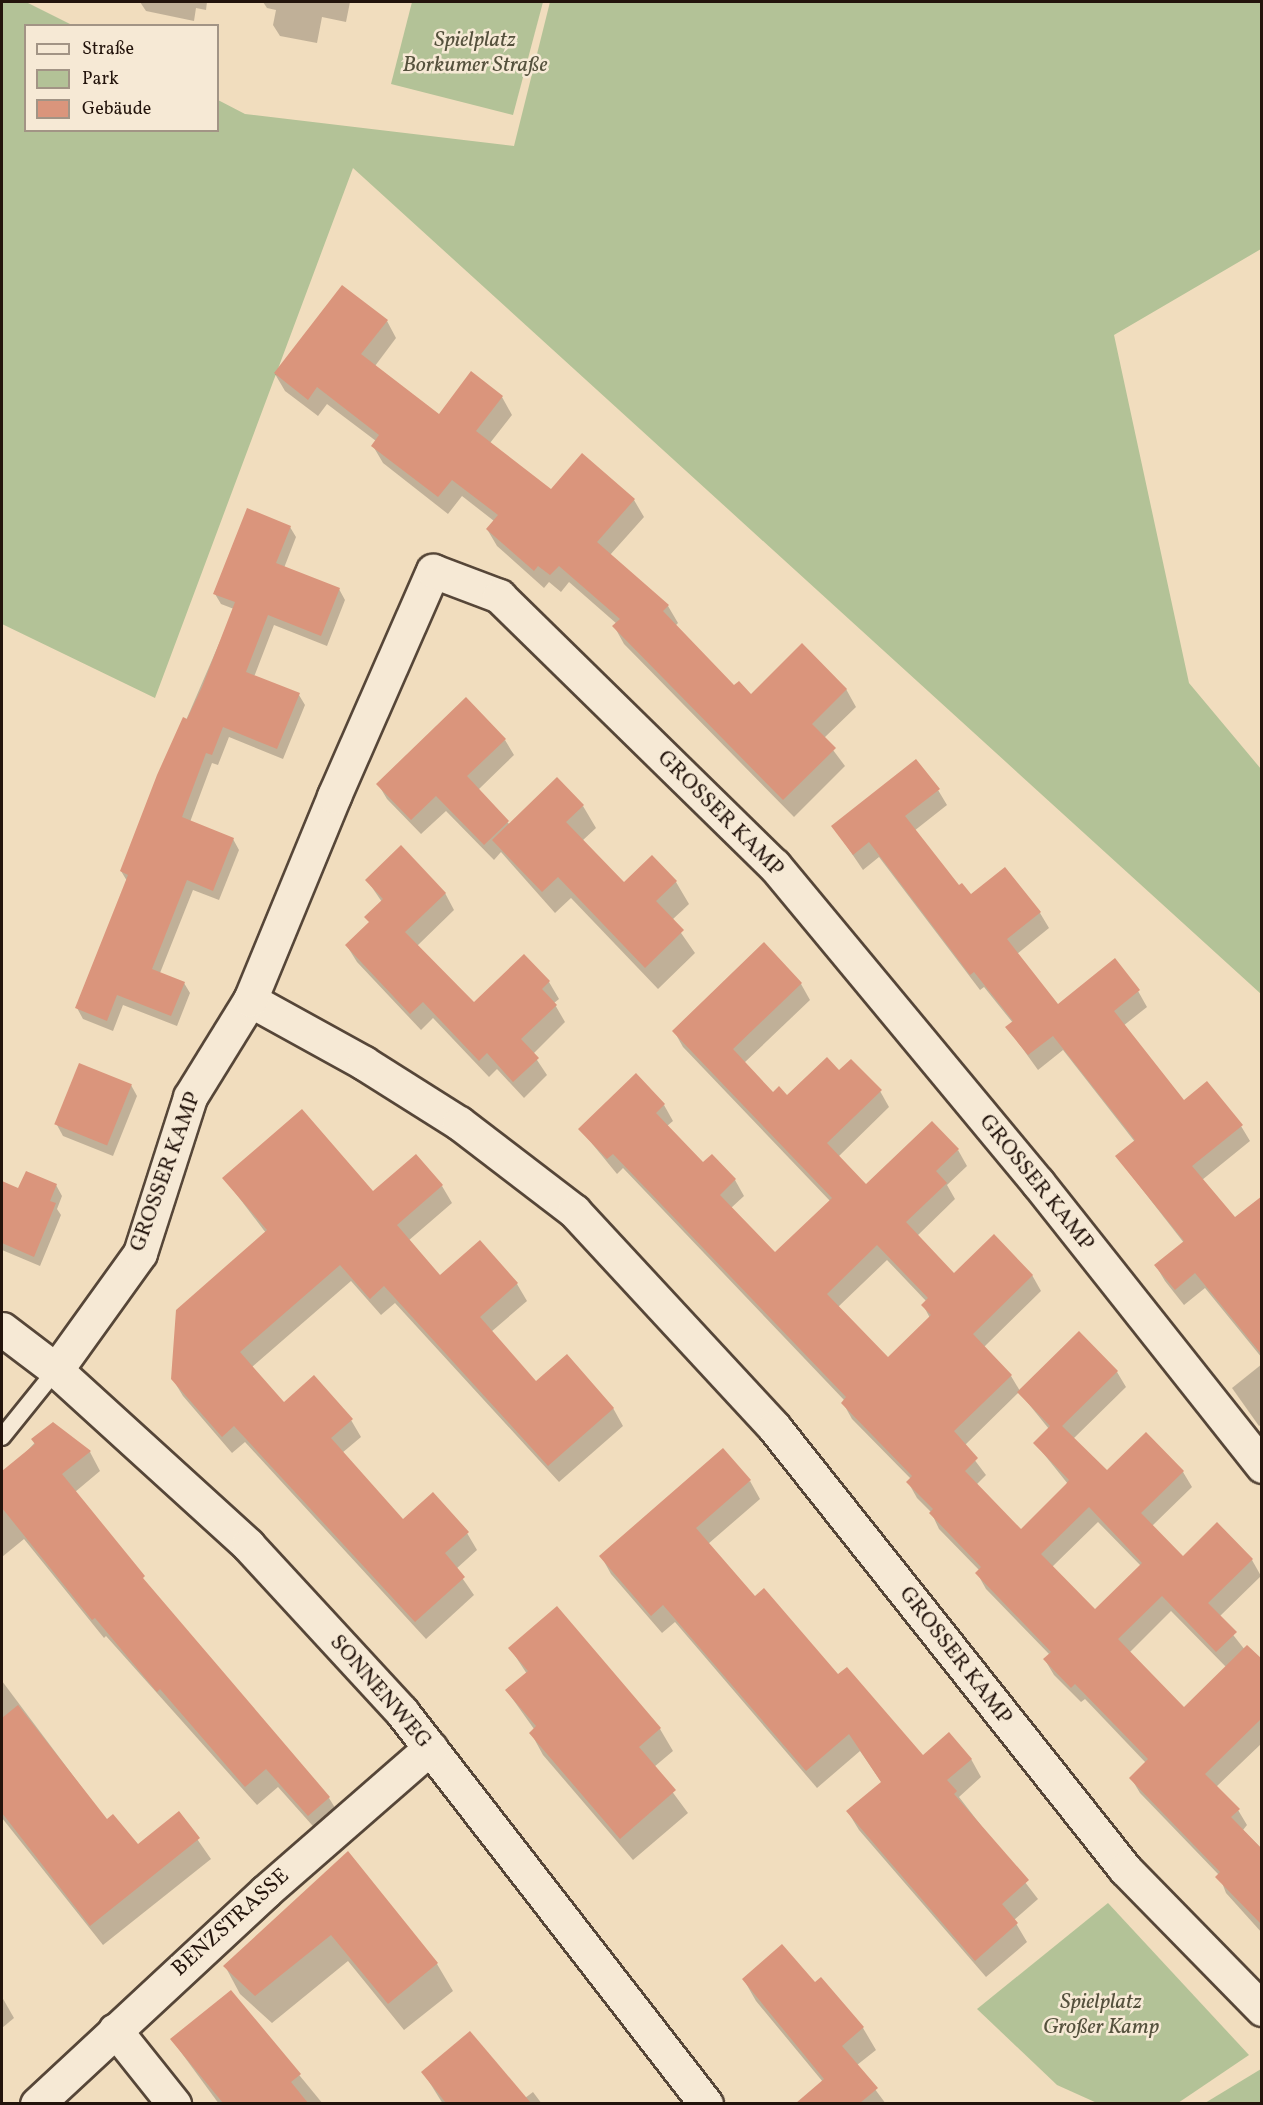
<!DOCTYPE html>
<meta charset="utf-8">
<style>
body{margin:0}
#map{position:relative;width:1263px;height:2105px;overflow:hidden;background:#f1ddbe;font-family:Vollkorn,serif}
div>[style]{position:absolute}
.green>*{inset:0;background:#b3c297}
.shadow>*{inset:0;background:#0003}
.building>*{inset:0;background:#da957c;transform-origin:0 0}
.roads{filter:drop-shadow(2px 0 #564638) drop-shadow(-2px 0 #564638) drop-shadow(0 2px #564638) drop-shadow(0 -2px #564638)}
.service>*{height:16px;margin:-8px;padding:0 8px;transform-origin:8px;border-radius:8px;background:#f6e9d5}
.minor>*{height:33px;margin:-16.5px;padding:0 16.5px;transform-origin:16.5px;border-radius:16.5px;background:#f6e9d5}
span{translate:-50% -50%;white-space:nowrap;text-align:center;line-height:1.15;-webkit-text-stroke:5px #f6e9d5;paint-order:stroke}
.park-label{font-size:22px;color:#55513d;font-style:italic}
.street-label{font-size:22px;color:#23140c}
.frame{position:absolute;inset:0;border:3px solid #23140c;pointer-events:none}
.legend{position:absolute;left:24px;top:24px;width:195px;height:108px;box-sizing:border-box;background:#f6e9d5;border:2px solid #a29485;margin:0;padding:8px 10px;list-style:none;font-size:18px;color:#23140c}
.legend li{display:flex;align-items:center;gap:12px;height:30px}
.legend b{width:30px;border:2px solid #a29485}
</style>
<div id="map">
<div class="green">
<i style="clip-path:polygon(2px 2px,26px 2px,72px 25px,26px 26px,26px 130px,218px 130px,218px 100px,245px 114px,514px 146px,550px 2px,1261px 2px,1261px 249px,1114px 335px,1189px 683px,1261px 769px,1261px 994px,353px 168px,155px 698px,2px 624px)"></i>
<i style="clip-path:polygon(412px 2px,543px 2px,513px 115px,391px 84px)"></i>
<i style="clip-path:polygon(1108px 1903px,1249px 2055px,1178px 2103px,1097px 2103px,1057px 2085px,977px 2009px)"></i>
<i style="clip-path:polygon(1261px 2069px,1261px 2103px,1205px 2103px)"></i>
</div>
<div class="shadow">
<i style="clip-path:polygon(140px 2px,207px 2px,206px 10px,196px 8px,194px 21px,146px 11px)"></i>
<i style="clip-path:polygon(263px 2px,350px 2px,346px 22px,322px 17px,317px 43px,280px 36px,273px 25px,276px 10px,267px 8px)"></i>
<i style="clip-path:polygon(387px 321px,396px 338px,375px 366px,439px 416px,472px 373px,502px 397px,512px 415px,490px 443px,551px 491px,634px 500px,644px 517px,610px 555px,668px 606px,678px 623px,675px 626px,734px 688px,751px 696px,846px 689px,856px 707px,824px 738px,845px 766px,794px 817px,624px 644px,614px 626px,617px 624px,569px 582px,561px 592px,549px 582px,544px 588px,497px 546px,487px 529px,494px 521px,462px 496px,448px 514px,383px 463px,373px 446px,376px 441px,327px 404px,318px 416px,285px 391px,275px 374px)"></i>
<i style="clip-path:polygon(290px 527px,296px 537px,284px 568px,339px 589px,345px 600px,327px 646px,274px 625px,254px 677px,299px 695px,305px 705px,283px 759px,229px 737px,218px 765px,212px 763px,190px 822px,233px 839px,239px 850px,219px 900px,193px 890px,160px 973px,184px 983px,190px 993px,177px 1026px,123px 1005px,113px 1031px,83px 1019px,77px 1008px,127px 881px,121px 871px,234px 609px,221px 604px,215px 594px)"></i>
<i style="clip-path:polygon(505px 740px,514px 755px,478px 790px,510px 825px,583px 806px,596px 828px,582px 841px,624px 884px,652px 857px,676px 882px,689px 904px,672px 920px,695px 953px,658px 989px,571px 898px,555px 913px,501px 852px,494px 860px,446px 811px,421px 834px,387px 799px,378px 784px)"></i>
<i style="clip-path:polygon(938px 790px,947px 805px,914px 831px,959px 887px,971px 896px,1040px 913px,1049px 928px,1017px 954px,1057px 1006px,1138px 991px,1147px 1007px,1123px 1026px,1184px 1103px,1241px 1126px,1250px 1141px,1202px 1180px,1262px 1299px,1262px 1358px,1205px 1288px,1184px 1305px,1165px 1281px,1156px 1266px,1184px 1243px,1117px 1157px,1135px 1142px,1063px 1050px,1038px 1070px,1007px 1027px,1013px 1023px,984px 987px,980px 990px,879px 857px,863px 870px,833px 826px)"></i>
<i style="clip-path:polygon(367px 880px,445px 893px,454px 910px,417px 946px,474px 1004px,524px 956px,549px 982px,559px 999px,554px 1003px,565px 1022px,533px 1054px,547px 1075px,524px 1098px,497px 1069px,489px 1077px,433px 1018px,421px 1030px,357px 962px,347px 946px,370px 924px,382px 902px)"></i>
<i style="clip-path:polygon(evenodd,764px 945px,801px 984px,810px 1000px,744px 1063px,773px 1094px,787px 1097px,839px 1072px,880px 1091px,889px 1107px,838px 1157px,866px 1186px,958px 1150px,967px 1166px,947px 1185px,955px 1199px,917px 1236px,954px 1275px,1032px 1275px,1041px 1291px,984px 1347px,1011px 1376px,1020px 1391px,1117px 1372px,1126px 1387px,1073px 1439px,1107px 1472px,1183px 1472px,1192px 1487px,1152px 1526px,1183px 1558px,1252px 1560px,1261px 1576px,1219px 1617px,1245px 1650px,1262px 1661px,1262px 1743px,1216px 1787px,1238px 1810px,1247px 1825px,1243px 1830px,1262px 1849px,1262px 1933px,1226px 1893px,1219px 1875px,1140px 1793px,1131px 1778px,1146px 1763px,1085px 1699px,1081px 1702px,1054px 1675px,1045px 1660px,1050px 1655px,986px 1589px,977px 1573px,980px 1571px,939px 1529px,931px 1512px,917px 1498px,908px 1482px,911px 1479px,852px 1419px,843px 1403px,845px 1401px,623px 1168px,617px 1174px,580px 1129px,664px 1105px,673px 1121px,667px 1126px,703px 1164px,735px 1180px,744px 1196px,731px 1208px,775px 1254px,831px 1202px,683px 1047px,674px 1031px,764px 945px,887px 1260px,927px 1302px,923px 1305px,930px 1318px,888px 1359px,838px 1307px,887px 1260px,764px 945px,1019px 1392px,1049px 1429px,1035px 1443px,1068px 1484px,1021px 1531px,976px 1485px,986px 1475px,964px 1446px,1019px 1392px,764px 945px,1098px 1522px,1141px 1566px,1095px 1611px,1052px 1567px,1098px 1522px,764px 945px,1171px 1611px,1227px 1668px,1184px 1709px,1129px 1653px,1171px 1611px)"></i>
<i style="clip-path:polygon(131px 1085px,137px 1096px,113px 1156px,63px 1136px,57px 1125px)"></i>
<i style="clip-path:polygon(224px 1178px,373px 1193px,442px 1186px,452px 1203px,408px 1241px,439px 1277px,517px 1284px,527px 1301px,491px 1332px,536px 1383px,613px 1408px,623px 1426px,559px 1482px,395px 1303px,381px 1315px,351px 1281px,252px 1367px,283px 1404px,351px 1420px,361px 1437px,342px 1453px,402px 1521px,467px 1533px,477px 1550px,456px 1569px,474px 1595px,426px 1639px,245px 1442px,232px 1453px,183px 1396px,172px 1378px,266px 1233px)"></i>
<i style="clip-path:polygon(2px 1183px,19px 1190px,56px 1185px,62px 1196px,57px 1209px,61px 1215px,40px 1266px,2px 1250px)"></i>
<i style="clip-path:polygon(1262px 1364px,1262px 1424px,1259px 1426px,1232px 1388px)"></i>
<i style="clip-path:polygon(53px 1423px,90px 1452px,100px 1471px,75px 1492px,153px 1592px,329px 1798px,340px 1816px,320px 1834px,278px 1787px,257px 1805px,106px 1636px,104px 1638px,24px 1539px,2px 1557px,2px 1478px)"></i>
<i style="clip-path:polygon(750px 1481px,760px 1499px,708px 1544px,755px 1598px,923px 1757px,971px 1759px,981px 1777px,959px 1797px,1038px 1899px,1014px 1920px,1027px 1942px,986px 1977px,859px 1830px,848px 1812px,882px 1783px,860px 1751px,817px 1788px,675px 1622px,662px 1633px,611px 1574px,601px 1556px)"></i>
<i style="clip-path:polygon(556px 1608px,660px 1729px,673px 1751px,654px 1767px,688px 1813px,633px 1860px,543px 1755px,531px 1733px,534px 1729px,507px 1691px,527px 1674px,510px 1648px)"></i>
<i style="clip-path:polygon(2px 1681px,107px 1821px,137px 1847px,179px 1813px,211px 1859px,103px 1945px,2px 1818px)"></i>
<i style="clip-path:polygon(348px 1853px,437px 1964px,453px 1991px,404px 2030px,348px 1961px,272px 2023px,240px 1994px,225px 1966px)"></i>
<i style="clip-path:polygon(744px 1980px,815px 1985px,863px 2028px,876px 2050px,857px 2065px,886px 2104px,824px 2104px,816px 2088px,823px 2082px,756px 2001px)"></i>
<i style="clip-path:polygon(231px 1992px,323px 2104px,219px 2104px,172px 2040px)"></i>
<i style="clip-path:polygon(2px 1997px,14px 2018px,2px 2028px)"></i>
<i style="clip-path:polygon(423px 2072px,525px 2098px,533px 2092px,542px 2104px,443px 2104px)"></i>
</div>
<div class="building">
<i style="clip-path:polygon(342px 285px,388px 320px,361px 354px,439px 414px,471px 371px,503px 396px,476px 431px,551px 489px,582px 453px,635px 499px,597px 542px,669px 605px,663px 611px,734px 685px,739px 681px,751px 694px,802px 643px,847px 689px,812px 724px,836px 748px,783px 800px,612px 626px,620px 619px,559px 566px,550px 575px,538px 566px,534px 571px,486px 529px,498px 515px,452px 480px,438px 497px,371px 446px,379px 435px,317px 387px,308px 400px,274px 373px)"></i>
<i style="clip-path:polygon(247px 508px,291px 526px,276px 563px,340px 588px,321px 636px,268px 615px,246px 672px,300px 693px,277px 749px,223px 727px,212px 755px,206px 753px,182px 817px,234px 838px,213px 891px,187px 880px,152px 969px,185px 982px,171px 1016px,117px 995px,107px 1021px,75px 1008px,128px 875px,120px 871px,157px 775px,183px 717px,187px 719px,202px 687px,235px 602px,213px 594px)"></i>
<i style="clip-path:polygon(466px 697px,506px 739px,467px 776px,509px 821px,484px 845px,436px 796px,411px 820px,376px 784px)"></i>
<i style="clip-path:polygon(916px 759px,940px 789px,905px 816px,959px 885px,962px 883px,971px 894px,1005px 867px,1041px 912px,1007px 939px,1058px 1004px,1115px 958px,1140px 990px,1114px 1011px,1184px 1100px,1207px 1081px,1243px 1125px,1192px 1166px,1235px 1217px,1262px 1196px,1262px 1355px,1195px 1273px,1175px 1290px,1154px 1265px,1184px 1241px,1115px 1156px,1135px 1140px,1053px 1036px,1028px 1055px,1005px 1027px,1013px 1021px,974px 972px,970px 975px,869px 842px,853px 855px,831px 826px)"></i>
<i style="clip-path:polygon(557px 777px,584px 805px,566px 822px,624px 882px,652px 855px,677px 881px,656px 901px,684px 930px,645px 968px,558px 877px,542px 892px,492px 840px)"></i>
<i style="clip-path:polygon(401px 845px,446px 893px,405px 932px,474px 1002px,524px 954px,550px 981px,542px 989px,557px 1005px,521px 1039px,539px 1058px,513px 1082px,487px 1053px,479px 1061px,423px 1002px,410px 1014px,345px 945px,369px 922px,364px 917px,383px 899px,365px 880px)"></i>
<i style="clip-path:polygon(evenodd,764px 942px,802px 983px,733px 1049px,773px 1092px,779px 1086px,787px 1095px,827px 1057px,839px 1070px,851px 1059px,882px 1090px,827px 1143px,866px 1184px,932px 1121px,959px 1149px,936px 1171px,947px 1183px,906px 1222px,954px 1273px,994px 1234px,1033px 1275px,973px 1334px,1012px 1375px,954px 1431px,978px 1458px,965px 1471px,1021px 1529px,1066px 1484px,1069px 1480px,1033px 1443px,1050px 1426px,1017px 1392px,1079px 1331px,1118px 1371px,1062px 1426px,1107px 1470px,1146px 1432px,1184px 1471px,1141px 1513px,1183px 1556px,1217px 1522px,1253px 1559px,1208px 1603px,1237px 1632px,1216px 1652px,1162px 1596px,1118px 1639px,1184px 1707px,1247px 1645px,1262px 1659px,1262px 1718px,1205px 1774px,1240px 1809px,1231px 1817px,1262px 1849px,1262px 1925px,1215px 1877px,1220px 1872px,1129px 1778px,1148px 1759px,1075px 1684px,1071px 1688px,1043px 1659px,1051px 1652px,975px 1573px,981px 1567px,929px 1513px,933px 1509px,906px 1482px,912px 1476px,841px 1403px,846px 1397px,613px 1154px,607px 1159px,578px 1129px,636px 1073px,665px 1104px,656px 1113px,703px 1162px,712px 1154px,736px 1179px,720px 1195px,775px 1252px,832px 1198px,672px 1031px,764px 942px,877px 1245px,928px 1298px,921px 1305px,931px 1315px,888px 1357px,827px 1294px,877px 1245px,764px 942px,1089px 1507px,1142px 1563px,1095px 1609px,1041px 1554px,1089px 1507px)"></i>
<i style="left:79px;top:1063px;width:57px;height:66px;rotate:22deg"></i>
<i style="clip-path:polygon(302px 1109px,373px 1191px,416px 1154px,443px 1185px,397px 1225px,440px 1275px,480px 1240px,518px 1283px,480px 1317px,536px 1381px,567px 1354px,614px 1408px,548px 1466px,384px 1286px,370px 1299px,340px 1265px,240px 1352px,284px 1402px,314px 1375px,353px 1419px,331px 1438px,403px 1519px,433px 1492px,469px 1532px,445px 1553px,465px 1577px,415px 1622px,234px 1426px,222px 1437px,171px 1379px,176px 1310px,267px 1230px,222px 1178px)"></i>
<i style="clip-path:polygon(26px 1171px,57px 1184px,50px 1201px,56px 1203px,34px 1257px,2px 1243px,2px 1181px,18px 1188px)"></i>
<i style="clip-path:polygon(53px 1422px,91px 1451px,62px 1474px,145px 1576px,143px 1578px,330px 1797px,308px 1816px,266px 1769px,245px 1787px,160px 1689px,157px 1692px,95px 1618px,92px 1620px,2px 1508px,2px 1471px,35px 1444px,31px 1439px)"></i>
<i style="clip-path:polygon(723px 1448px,751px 1480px,696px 1528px,755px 1596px,764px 1588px,838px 1674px,847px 1667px,923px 1755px,949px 1732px,972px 1759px,947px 1780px,957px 1791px,954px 1794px,1029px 1880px,1002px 1904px,1018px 1923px,975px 1961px,846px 1811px,881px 1782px,849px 1734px,806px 1771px,663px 1605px,651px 1616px,599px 1556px)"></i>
<i style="clip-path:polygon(557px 1606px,661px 1728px,639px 1747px,676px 1790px,620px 1839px,529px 1733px,536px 1726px,505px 1690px,528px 1671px,508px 1648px)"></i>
<i style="clip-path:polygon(18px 1705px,107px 1819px,113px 1814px,138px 1844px,179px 1811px,200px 1838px,90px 1926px,2px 1813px,2px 1718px)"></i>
<i style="clip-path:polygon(348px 1851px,438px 1963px,388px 2004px,331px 1935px,255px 1996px,223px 1966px)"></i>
<i style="clip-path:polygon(782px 1944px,815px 1982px,821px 1977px,864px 2027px,842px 2046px,878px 2088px,860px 2103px,796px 2103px,824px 2079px,742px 1979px)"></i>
<i style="clip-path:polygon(231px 1990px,301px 2074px,291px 2082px,308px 2103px,223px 2103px,170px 2039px)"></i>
<i style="clip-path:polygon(470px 2031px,498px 2064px,531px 2103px,446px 2103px,421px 2072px)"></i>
</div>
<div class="roads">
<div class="service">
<i style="left:2px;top:1437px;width:86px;rotate:-51.1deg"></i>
</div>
<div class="minor">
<i style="left:250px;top:1000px;width:130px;rotate:28.9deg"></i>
<i style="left:364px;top:1063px;width:112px;rotate:32.3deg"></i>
<i style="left:459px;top:1123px;width:145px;rotate:37.4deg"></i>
<i style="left:574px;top:1211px;width:294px;rotate:47.2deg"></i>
<i style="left:774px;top:1427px;width:564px;rotate:51.55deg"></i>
<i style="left:1125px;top:1869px;width:196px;rotate:45.6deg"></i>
<i style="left:2px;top:1329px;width:68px;rotate:37.2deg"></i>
<i style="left:56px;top:1370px;width:260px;rotate:42.3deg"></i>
<i style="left:248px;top:1545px;width:227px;rotate:47.3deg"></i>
<i style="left:402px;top:1712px;width:496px;rotate:52.2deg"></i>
<i style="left:56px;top:1370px;width:144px;rotate:-54.3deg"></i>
<i style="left:140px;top:1253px;width:164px;rotate:-72.2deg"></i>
<i style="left:190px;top:1097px;width:114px;rotate:-58.3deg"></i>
<i style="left:250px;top:1000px;width:221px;rotate:-67.6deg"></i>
<i style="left:334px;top:796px;width:246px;rotate:-66.3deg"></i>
<i style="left:433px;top:571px;width:71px;rotate:20.7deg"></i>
<i style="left:499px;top:596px;width:385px;rotate:44.4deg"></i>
<i style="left:774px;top:865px;width:413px;rotate:50.3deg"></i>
<i style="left:1038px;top:1183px;width:361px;rotate:51.6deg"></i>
<i style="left:115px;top:2030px;width:95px;rotate:51.4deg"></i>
<i style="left:37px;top:2104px;width:313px;rotate:-42.9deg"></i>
<i style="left:266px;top:1891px;width:218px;rotate:-41.1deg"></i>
</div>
</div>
<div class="park-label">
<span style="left:475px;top:53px">Spielplatz<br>Borkumer Straße</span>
<span style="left:1101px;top:2015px">Spielplatz<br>Großer Kamp</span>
</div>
<div class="street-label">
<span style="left:720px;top:814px;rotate:45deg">GROSSER KAMP</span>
<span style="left:166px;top:1172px;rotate:-70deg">GROSSER KAMP</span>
<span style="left:1036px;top:1183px;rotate:51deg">GROSSER KAMP</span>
<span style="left:955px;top:1656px;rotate:52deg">GROSSER KAMP</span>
<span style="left:380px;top:1692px;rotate:49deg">SONNENWEG</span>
<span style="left:231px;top:1923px;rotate:-42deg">BENZSTRASSE</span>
</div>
<div class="frame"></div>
<ul class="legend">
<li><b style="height:8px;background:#f6e9d5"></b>Straße</li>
<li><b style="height:16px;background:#b3c297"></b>Park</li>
<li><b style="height:16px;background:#da957c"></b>Gebäude</li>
</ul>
</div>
